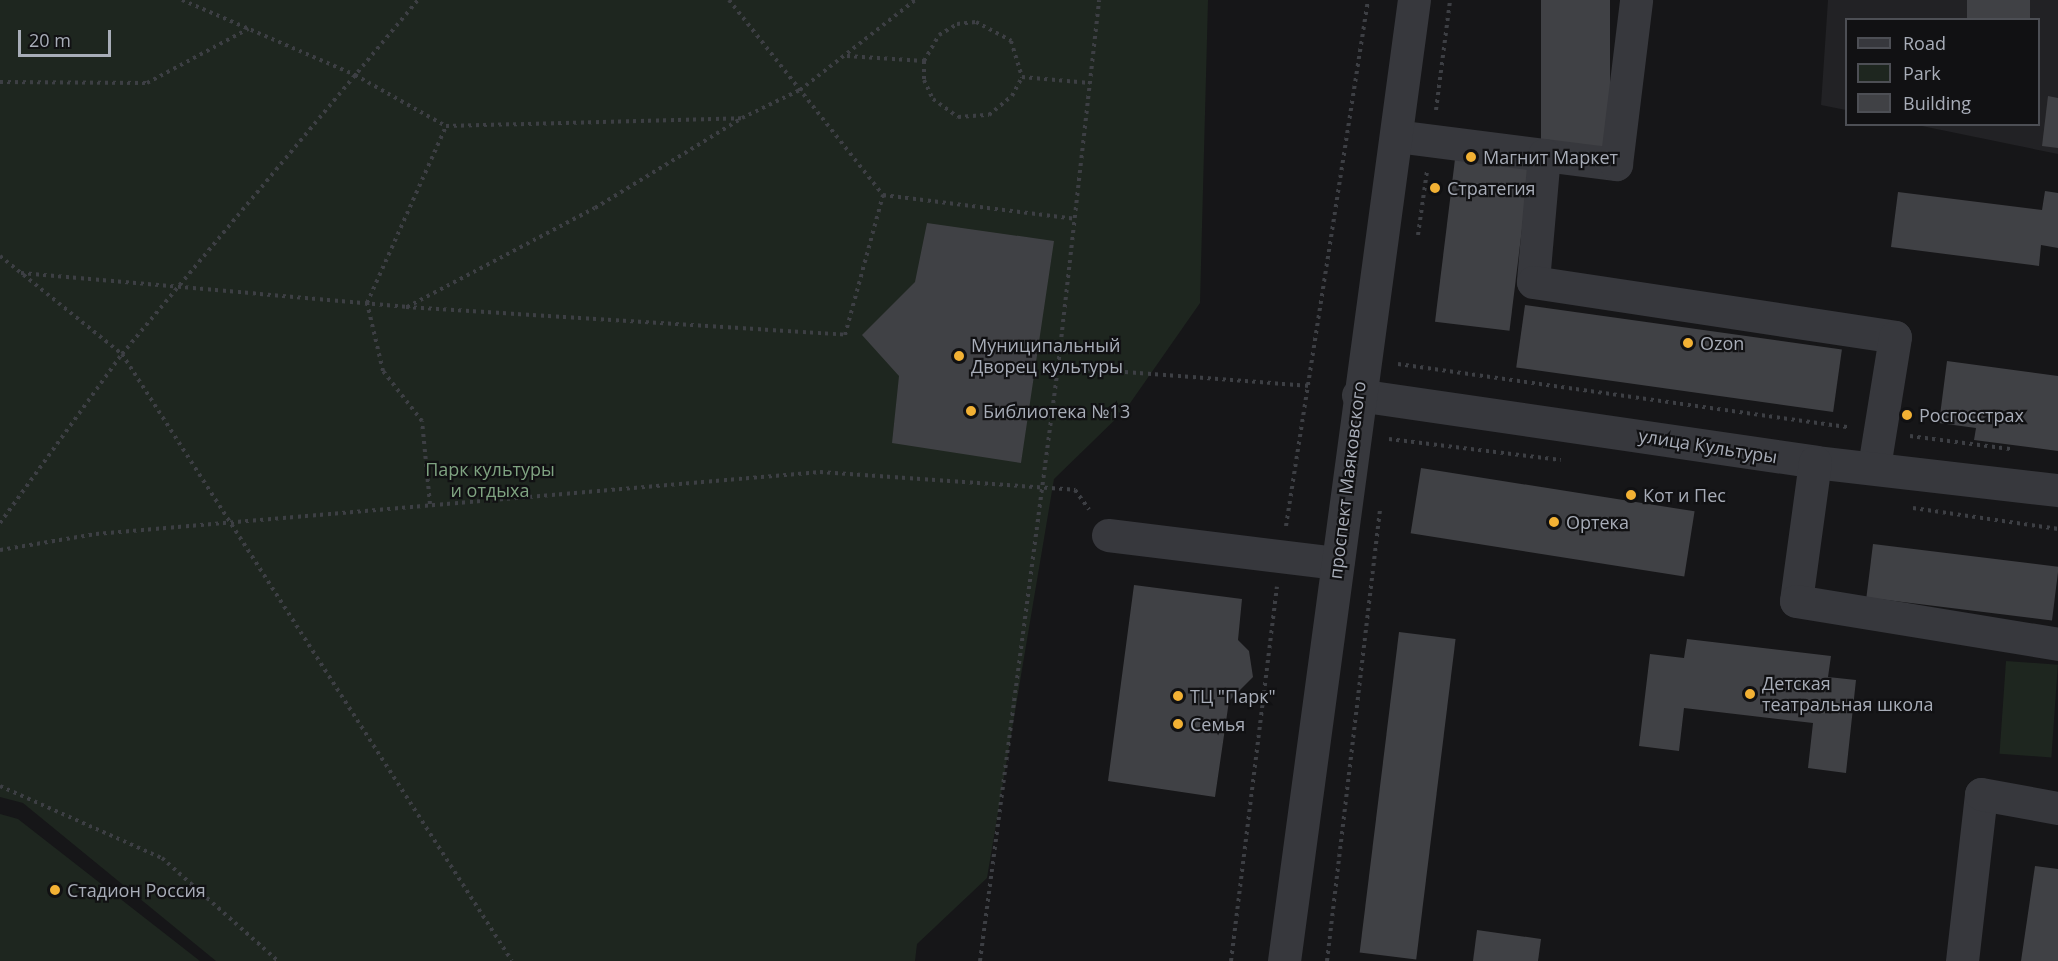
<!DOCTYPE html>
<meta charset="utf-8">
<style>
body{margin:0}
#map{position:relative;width:2058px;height:961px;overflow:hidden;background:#161618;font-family:"Open Sans",sans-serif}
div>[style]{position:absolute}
.built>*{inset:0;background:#222225}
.green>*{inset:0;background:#1e261f;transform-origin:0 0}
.building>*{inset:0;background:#404145;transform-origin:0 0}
.path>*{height:4px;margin-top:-2px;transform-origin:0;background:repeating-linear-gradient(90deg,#3d3f44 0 3px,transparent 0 7.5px)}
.minor>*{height:33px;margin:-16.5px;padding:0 16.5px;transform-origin:16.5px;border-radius:16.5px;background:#37383d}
.dots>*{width:16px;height:16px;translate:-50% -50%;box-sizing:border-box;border:3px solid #111113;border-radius:50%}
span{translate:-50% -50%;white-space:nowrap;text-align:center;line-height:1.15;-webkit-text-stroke:4.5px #111113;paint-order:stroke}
.poi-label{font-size:18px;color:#a8adb8}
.left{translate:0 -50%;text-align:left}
.street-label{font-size:18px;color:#a8adb8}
.park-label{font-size:18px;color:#7fa381}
.legend{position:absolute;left:1845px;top:18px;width:195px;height:108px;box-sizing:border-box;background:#111113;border:2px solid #4d4f55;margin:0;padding:8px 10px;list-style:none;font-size:18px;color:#a8adb8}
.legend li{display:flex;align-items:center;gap:12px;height:30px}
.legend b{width:30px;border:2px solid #4d4f55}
.scale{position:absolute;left:18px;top:30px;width:93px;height:27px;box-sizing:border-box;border:3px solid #a8adb8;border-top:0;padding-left:8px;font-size:18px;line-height:21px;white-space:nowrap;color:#a8adb8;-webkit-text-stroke:4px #111113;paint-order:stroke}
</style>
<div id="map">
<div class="built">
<i style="clip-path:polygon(1828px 0,2058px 0,2058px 154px,1917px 125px,2038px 124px,2038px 20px,1846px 20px,1846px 110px,1821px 105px)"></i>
</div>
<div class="green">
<i style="clip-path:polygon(0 0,1208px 0,1200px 303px,1126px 409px,1054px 479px,987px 878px,917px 944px,915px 961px,216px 961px,23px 803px,0 797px)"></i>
<i style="left:2006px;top:661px;width:52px;height:93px;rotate:4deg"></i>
<i style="clip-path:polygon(0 814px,18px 819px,200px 961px,0 961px)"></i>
</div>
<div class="building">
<i style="left:1541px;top:0;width:69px;height:149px"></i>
<i style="left:1967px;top:0;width:63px;height:20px"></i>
<i style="clip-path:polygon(2048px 96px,2058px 98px,2058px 148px,2042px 146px)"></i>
<i style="left:1456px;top:151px;width:75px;height:172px;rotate:7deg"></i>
<i style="clip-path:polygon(2045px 191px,2058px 193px,2058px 248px,2041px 245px,2039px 266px,1891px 247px,1898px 192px,2042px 210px)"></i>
<i style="clip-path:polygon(927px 223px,1054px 241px,1021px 463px,892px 443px,899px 376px,862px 335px,915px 282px)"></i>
<i style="left:1525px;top:305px;width:320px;height:63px;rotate:8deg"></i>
<i style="clip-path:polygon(1947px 361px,2058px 376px,2058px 451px,1974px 440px,1976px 428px,1939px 423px)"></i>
<i style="left:1421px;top:468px;width:277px;height:66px;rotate:9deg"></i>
<i style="left:1873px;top:544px;width:187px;height:54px;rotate:7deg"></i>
<i style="clip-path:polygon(1134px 585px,1242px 599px,1238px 640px,1249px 651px,1253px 677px,1229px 701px,1215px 797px,1108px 781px)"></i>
<i style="left:1399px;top:632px;width:57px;height:323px;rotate:7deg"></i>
<i style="clip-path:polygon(1687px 639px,1831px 656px,1828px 677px,1856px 680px,1846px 773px,1808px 768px,1813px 723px,1684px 708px,1679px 751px,1639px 746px,1650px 654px,1684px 658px)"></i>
<i style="clip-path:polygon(2035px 866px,2058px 869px,2058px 961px,2021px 961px)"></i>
<i style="clip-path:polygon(1477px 930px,1541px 939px,1538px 961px,1473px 961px)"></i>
</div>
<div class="path">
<i style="left:182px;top:0;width:189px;rotate:23.4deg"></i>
<i style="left:355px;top:75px;width:104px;rotate:29.3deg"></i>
<i style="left:446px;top:126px;width:296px;rotate:-1.5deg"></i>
<i style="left:742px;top:118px;width:64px;rotate:-25.8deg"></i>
<i style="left:800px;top:90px;width:146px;rotate:-38deg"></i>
<i style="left:729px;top:0;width:248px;rotate:51.7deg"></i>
<i style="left:883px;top:195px;width:193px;rotate:7.1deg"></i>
<i style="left:847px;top:56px;width:77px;rotate:3.7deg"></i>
<i style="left:924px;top:61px;width:19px;rotate:90deg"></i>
<i style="left:924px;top:80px;width:21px;rotate:65deg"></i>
<i style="left:933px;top:99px;width:31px;rotate:36deg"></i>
<i style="left:958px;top:117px;width:31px;rotate:-4deg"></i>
<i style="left:989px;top:115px;width:30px;rotate:-40deg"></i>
<i style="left:1012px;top:96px;width:21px;rotate:-62deg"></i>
<i style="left:1022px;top:77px;width:68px;rotate:5deg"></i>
<i style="left:924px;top:61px;width:30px;rotate:-60deg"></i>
<i style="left:939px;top:35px;width:21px;rotate:-31deg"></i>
<i style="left:957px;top:24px;width:19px;rotate:-6deg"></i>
<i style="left:976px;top:22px;width:40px;rotate:28deg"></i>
<i style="left:1011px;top:41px;width:38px;rotate:73deg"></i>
<i style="left:0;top:82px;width:147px;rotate:0.4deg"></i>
<i style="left:147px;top:83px;width:115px;rotate:-28.1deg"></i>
<i style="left:1436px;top:110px;width:111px;rotate:-82.7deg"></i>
<i style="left:1418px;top:235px;width:65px;rotate:-82deg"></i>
<i style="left:0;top:256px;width:156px;rotate:38.8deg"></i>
<i style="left:122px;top:354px;width:721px;rotate:57.28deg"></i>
<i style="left:21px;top:273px;width:386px;rotate:5deg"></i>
<i style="left:406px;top:307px;width:440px;rotate:3.6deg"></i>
<i style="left:845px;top:335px;width:145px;rotate:-74.8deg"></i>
<i style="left:407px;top:307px;width:212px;rotate:-27.8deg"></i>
<i style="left:595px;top:208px;width:170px;rotate:-31.5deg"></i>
<i style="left:1398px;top:364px;width:455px;rotate:8deg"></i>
<i style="left:1058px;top:367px;width:369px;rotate:-83.6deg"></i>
<i style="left:1910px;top:436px;width:101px;rotate:7.4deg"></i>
<i style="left:1389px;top:439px;width:173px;rotate:7deg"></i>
<i style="left:430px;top:504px;width:83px;rotate:-95.5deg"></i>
<i style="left:422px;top:421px;width:63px;rotate:-128deg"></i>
<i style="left:383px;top:371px;width:70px;rotate:-103.2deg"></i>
<i style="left:367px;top:303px;width:194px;rotate:-65.9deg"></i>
<i style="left:1913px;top:508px;width:147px;rotate:8.2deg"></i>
<i style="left:0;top:523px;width:208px;rotate:-54.2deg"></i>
<i style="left:122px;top:354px;width:461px;rotate:-50.1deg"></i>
<i style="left:1286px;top:526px;width:532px;rotate:-81.14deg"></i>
<i style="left:0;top:550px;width:97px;rotate:-9.5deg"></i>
<i style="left:96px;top:534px;width:727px;rotate:-4.89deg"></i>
<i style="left:820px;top:472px;width:256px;rotate:4deg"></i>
<i style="left:1075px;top:490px;width:24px;rotate:54deg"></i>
<i style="left:0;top:786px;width:177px;rotate:24deg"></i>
<i style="left:162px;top:858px;width:155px;rotate:41.6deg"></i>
<i style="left:980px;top:961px;width:599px;rotate:-82.52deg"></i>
<i style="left:1058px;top:367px;width:253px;rotate:4.3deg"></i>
<i style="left:1231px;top:961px;width:377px;rotate:-83deg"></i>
<i style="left:1327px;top:961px;width:455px;rotate:-83.3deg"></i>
</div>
<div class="minor">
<i style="left:1396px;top:136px;width:222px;rotate:7.3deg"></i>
<i style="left:1616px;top:164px;width:165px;rotate:-83deg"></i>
<i style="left:1544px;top:155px;width:127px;rotate:95deg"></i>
<i style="left:1533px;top:282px;width:366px;rotate:8.6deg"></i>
<i style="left:1895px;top:337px;width:131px;rotate:99.2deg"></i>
<i style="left:1358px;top:395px;width:462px;rotate:8.3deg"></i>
<i style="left:1815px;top:462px;width:245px;rotate:6.6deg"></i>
<i style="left:1815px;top:462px;width:140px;rotate:97.8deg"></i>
<i style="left:1796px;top:601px;width:266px;rotate:9.3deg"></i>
<i style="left:1108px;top:535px;width:231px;rotate:7deg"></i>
<i style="left:1284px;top:961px;width:970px;rotate:-82.3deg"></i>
<i style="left:1962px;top:961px;width:168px;rotate:-83.5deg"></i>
<i style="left:1981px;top:794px;width:78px;rotate:10.3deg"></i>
</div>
<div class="dots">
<i style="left:1471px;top:157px;background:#f2b134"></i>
<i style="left:1435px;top:188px;background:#f2b134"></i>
<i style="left:1688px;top:343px;background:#f2b134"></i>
<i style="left:959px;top:356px;background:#f2b134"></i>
<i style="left:971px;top:411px;background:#f2b134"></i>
<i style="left:1907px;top:415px;background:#f2b134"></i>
<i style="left:1631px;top:495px;background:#f2b134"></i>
<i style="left:1554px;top:522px;background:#f2b134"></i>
<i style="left:1750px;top:694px;background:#f2b134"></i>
<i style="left:1178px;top:696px;background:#f2b134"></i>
<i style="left:1178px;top:724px;background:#f2b134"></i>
<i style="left:55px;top:890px;background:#f2b134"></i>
</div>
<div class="poi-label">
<span class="left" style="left:1483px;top:157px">Магнит Маркет</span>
<span class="left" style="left:1447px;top:188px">Стратегия</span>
<span class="left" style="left:1700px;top:343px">Ozon</span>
<span class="left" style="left:971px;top:356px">Муниципальный<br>Дворец культуры</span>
<span class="left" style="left:983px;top:411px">Библиотека №13</span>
<span class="left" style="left:1919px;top:415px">Росгосстрах</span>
<span class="left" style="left:1643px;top:495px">Кот и Пес</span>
<span class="left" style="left:1566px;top:522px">Ортека</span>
<span class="left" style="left:1762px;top:694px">Детская<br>театральная школа</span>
<span class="left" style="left:1190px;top:696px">ТЦ "Парк"</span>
<span class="left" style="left:1190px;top:724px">Семья</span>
<span class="left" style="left:67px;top:890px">Стадион Россия</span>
</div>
<div class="street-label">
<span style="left:1708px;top:446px;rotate:9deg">улица Культуры</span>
<span style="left:1347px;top:480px;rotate:-83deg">проспект Маяковского</span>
</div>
<div class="park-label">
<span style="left:490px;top:480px">Парк культуры<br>и отдыха</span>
</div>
<ul class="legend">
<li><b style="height:8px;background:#37383d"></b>Road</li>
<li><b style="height:16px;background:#1e261f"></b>Park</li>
<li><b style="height:16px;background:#404145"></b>Building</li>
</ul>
<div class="scale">20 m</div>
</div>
